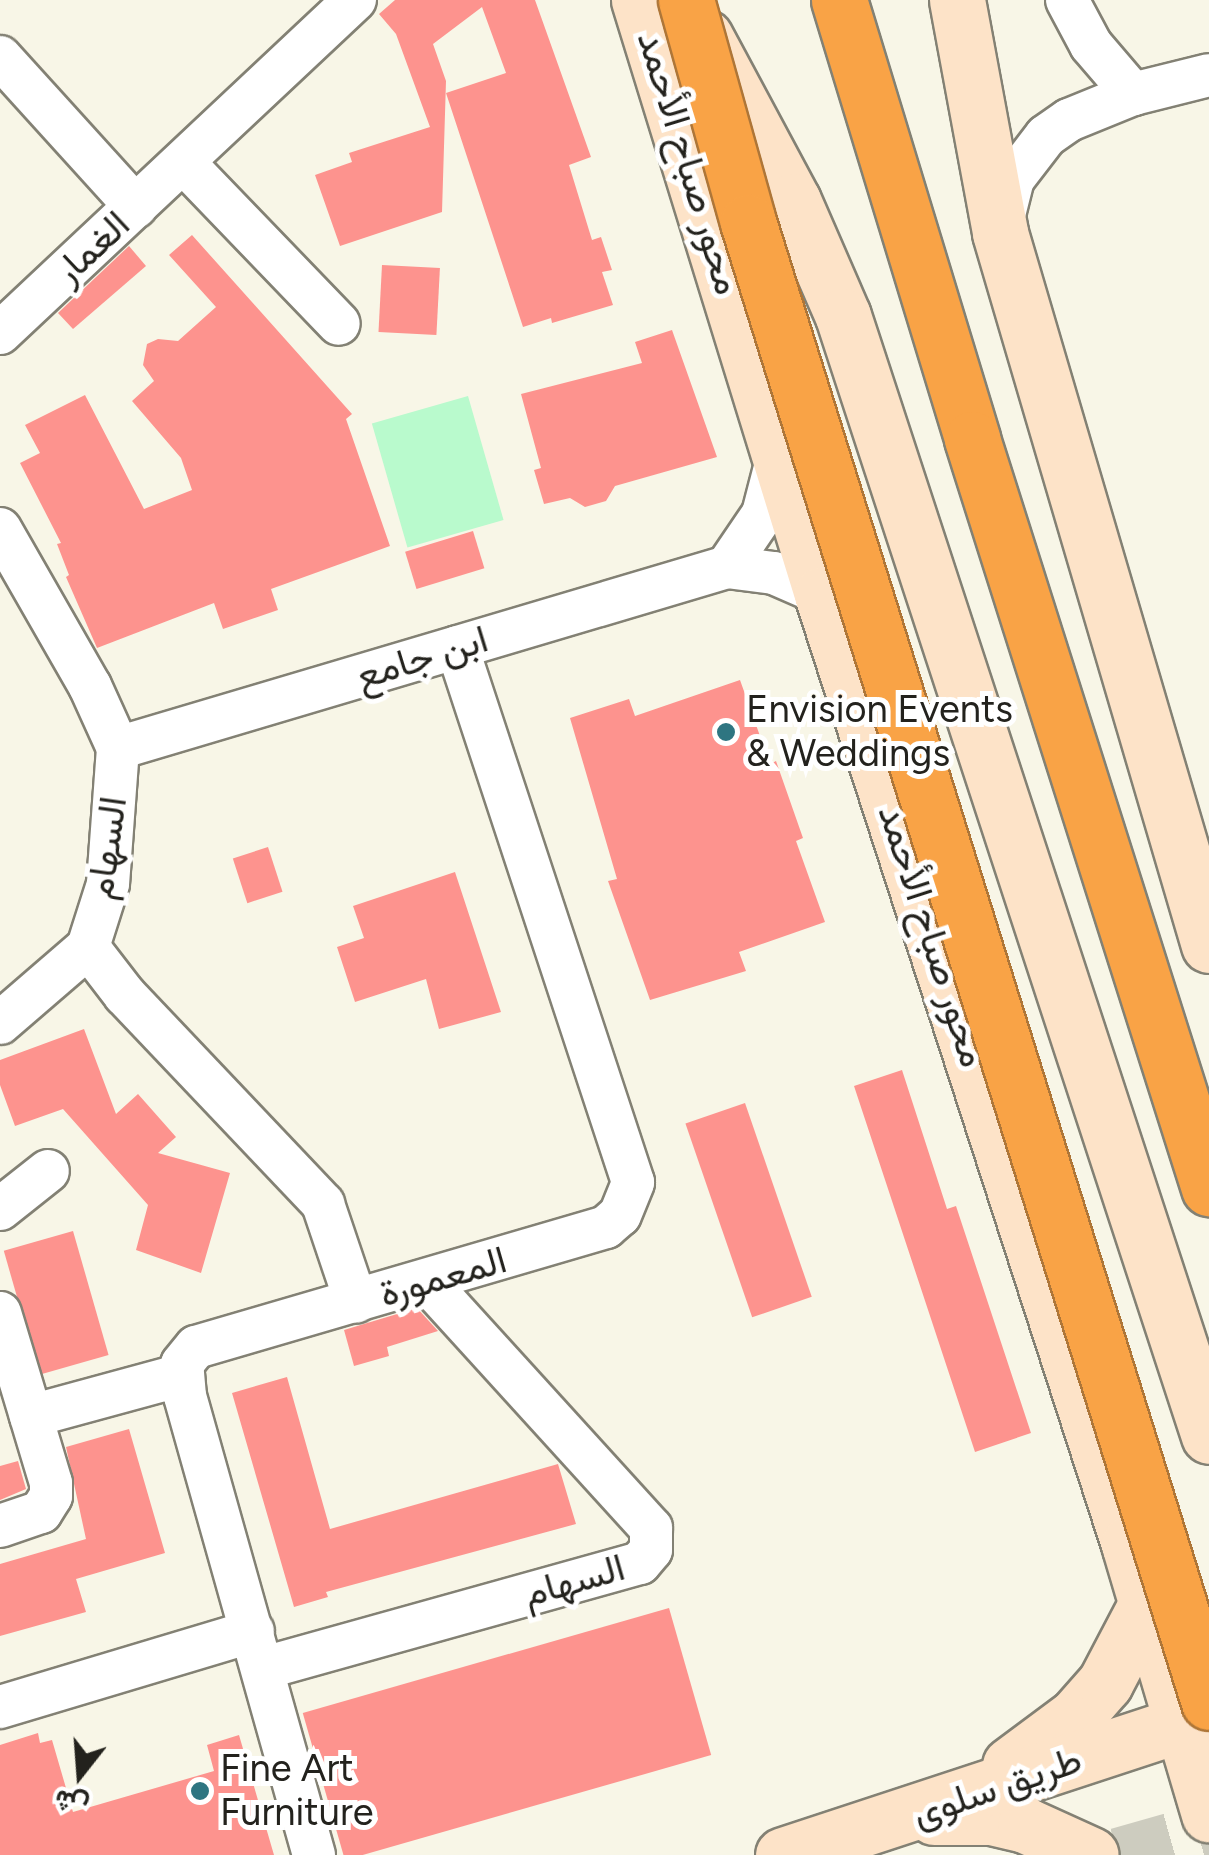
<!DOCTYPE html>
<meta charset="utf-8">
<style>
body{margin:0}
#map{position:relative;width:1209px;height:1855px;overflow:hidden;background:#f8f6e7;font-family:Figtree,Vazirmatn,sans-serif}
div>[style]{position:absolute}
.green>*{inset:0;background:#b9facd;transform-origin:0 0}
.building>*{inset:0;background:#fd938e;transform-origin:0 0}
.highway-tunnel>*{height:55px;margin-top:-27.5px;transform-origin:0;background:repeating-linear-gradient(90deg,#cdccbf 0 55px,transparent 0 83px)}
.roads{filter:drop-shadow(2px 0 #838174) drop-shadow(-2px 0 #838174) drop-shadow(0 2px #838174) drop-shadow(0 -2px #838174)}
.street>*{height:42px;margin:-21px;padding:0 21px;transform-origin:21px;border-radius:21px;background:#fff}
.secondary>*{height:55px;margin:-27.5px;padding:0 27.5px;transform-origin:27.5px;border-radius:27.5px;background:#fde3c8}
.highway>*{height:55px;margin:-27.5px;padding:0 27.5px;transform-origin:27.5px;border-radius:27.5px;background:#f9a346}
.bridges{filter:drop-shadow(2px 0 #ae7638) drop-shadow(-2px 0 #ae7638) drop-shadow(0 2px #ae7638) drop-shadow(0 -2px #ae7638)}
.highway-bridge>*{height:55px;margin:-27.5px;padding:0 27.5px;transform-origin:27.5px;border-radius:27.5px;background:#f9a346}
.dots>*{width:28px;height:28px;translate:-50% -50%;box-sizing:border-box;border:5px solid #fff;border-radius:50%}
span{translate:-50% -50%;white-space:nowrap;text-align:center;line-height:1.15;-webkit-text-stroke:10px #fff;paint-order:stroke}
.street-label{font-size:38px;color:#23221d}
.poi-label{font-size:38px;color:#23221d}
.left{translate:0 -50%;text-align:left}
.north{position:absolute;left:30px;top:1725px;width:100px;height:100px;-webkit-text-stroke:8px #fff;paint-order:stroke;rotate:197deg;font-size:28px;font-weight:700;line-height:40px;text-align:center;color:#23221d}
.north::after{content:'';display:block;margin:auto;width:35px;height:45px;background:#23221d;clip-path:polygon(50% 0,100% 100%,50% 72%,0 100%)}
</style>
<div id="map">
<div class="green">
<i style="left:468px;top:396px;width:129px;height:100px;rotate:74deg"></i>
</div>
<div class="building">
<i style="clip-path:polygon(395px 0,535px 0,591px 157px,569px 165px,592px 240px,601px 237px,612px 270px,602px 272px,613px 305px,552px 323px,551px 318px,523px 327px,446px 93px,506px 73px,482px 7px,433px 44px,446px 81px,442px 212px,340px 246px,315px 175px,352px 162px,349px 153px,430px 127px,396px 34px,379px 14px)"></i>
<i style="clip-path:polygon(192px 235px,352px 414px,346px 419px,390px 546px,271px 589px,278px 610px,223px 629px,214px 603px,97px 648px,66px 577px,69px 575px,57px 544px,61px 543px,20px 463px,40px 453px,25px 425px,85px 395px,144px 509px,192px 490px,181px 458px,132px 401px,154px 381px,143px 365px,147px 344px,158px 339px,178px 341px,216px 307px,169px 255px)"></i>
<i style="clip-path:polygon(129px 246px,146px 266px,73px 329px,58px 313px)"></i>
<i style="left:382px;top:265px;width:58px;height:67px;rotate:3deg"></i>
<i style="clip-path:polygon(672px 330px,717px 457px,615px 486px,606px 501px,585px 507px,570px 498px,544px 504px,534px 470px,541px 468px,521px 394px,642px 363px,635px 342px)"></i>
<i style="left:473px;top:531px;width:39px;height:71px;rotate:73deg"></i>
<i style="clip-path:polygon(740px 680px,770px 764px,776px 761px,803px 838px,796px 841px,825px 922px,739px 952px,746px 971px,650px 1000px,608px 881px,617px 879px,570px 718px,629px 699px,635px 716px)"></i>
<i style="left:268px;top:847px;width:47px;height:37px;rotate:72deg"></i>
<i style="clip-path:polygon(455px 872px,501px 1012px,439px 1029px,426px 979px,355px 1002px,337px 947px,364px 938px,353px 906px)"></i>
<i style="clip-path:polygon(84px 1029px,116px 1114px,138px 1094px,176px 1137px,158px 1153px,230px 1173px,201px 1273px,136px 1250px,148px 1205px,63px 1109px,15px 1126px,0 1085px,0 1060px)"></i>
<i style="clip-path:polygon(902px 1070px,947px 1209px,956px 1206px,1031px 1433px,975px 1452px,854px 1086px)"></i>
<i style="left:745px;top:1103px;width:205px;height:63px;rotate:71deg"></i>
<i style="left:73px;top:1231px;width:129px;height:72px;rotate:74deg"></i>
<i style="clip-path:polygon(417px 1308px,438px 1331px,387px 1347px,389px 1356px,354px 1366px,344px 1330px)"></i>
<i style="clip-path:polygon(287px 1377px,330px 1529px,558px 1464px,576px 1524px,326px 1592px,328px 1597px,294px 1607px,232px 1393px)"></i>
<i style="clip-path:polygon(129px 1429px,165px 1553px,76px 1579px,86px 1612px,0 1636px,0 1564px,86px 1539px,66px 1447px)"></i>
<i style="clip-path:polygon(18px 1461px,26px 1489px,0 1500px,0 1466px)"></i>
<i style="left:669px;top:1608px;width:153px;height:381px;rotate:74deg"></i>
<i style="clip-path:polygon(38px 1733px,40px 1743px,52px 1740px,73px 1812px,214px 1771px,207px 1745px,239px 1735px,274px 1855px,0 1855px,0 1745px)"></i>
</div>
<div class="highway-tunnel">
<i style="left:1118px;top:1855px;width:95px;rotate:-15.9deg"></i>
</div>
<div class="roads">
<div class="street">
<i style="left:1067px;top:0;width:51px;rotate:61.9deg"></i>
<i style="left:1091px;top:45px;width:65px;rotate:49.4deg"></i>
<i style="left:0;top:57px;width:202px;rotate:47.8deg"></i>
<i style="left:184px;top:163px;width:223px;rotate:46.1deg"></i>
<i style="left:1001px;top:227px;width:49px;rotate:-76deg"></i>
<i style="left:1013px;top:179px;width:54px;rotate:-52.5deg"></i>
<i style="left:1046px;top:136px;width:28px;rotate:-35deg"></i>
<i style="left:1069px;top:120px;width:69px;rotate:-22.1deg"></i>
<i style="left:1133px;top:94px;width:78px;rotate:-14deg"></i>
<i style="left:0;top:333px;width:487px;rotate:-43.2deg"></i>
<i style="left:0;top:529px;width:181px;rotate:60.2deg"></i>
<i style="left:90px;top:686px;width:68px;rotate:65.7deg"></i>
<i style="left:118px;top:748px;width:136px;rotate:94.2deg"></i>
<i style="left:108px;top:884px;width:66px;rotate:107.6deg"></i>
<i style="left:88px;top:947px;width:61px;rotate:52.4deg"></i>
<i style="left:125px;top:995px;width:288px;rotate:46.5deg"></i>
<i style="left:323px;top:1204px;width:103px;rotate:71.4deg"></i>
<i style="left:727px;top:567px;width:64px;rotate:-55.8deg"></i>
<i style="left:763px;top:514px;width:64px;rotate:-75.5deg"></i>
<i style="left:118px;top:748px;width:635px;rotate:-16.55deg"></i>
<i style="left:727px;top:567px;width:47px;rotate:7.3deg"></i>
<i style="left:774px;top:573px;width:52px;rotate:23.6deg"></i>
<i style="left:0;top:1023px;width:116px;rotate:-40.8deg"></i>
<i style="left:0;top:1209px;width:61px;rotate:-38.4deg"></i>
<i style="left:0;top:1313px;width:177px;rotate:73.3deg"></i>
<i style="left:51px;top:1483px;width:13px;rotate:90deg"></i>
<i style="left:51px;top:1496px;width:19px;rotate:122deg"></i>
<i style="left:41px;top:1512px;width:43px;rotate:161.1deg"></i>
<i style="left:31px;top:1416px;width:156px;rotate:-15.2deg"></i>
<i style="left:264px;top:1668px;width:390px;rotate:-15.6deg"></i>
<i style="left:640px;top:1563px;width:17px;rotate:-50deg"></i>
<i style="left:651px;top:1550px;width:22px;rotate:-90deg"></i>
<i style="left:651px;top:1528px;width:333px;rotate:-132.3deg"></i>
<i style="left:0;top:1707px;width:264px;rotate:-16.7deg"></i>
<i style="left:314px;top:1855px;width:477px;rotate:-105.7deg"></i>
<i style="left:185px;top:1396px;width:32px;rotate:-95deg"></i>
<i style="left:182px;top:1364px;width:22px;rotate:-51deg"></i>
<i style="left:196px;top:1347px;width:427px;rotate:-16.3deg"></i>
<i style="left:606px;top:1227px;width:18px;rotate:-41deg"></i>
<i style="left:620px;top:1215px;width:35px;rotate:-68deg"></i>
<i style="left:633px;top:1182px;width:563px;rotate:-108.21deg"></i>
</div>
<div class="secondary">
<i style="left:639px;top:0;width:622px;rotate:72.88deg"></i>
<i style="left:822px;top:594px;width:998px;rotate:72.09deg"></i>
<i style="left:1129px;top:1544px;width:282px;rotate:73.5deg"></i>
<i style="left:957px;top:0;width:237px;rotate:79.5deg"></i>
<i style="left:1000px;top:233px;width:742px;rotate:73.64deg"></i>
<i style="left:705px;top:37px;width:186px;rotate:61.8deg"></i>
<i style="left:793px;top:201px;width:125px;rotate:66.5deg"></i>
<i style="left:843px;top:316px;width:1178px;rotate:71.9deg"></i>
<i style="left:1010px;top:1765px;width:82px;rotate:-36.6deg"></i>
<i style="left:1076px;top:1716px;width:44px;rotate:-48.7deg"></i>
<i style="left:1105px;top:1683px;width:90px;rotate:-62.3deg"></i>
<i style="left:934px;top:1817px;width:57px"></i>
<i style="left:991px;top:1817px;width:35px;rotate:13deg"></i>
<i style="left:1025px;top:1825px;width:72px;rotate:24.4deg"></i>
<i style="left:783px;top:1855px;width:448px;rotate:-18.2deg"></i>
</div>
<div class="highway">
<i style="left:839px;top:0;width:459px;rotate:73.1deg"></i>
<i style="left:972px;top:439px;width:786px;rotate:72.44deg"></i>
</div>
</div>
<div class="bridges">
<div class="highway-bridge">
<i style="left:686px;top:0;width:230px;rotate:74.4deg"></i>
<i style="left:748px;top:222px;width:1550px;rotate:72.7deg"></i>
</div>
</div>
<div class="dots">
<i style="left:726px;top:732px;background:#2e7581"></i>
<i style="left:200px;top:1791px;background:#2e7581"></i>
</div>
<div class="street-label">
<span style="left:689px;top:163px;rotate:73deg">محور صباح الأحمد</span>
<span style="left:92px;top:248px;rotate:-43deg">الغمار</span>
<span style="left:422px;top:658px;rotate:-17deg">ابن جامع</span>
<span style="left:107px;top:848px;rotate:-82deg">السهام</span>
<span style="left:932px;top:936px;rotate:72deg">محور صباح الأحمد</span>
<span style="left:443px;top:1277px;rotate:-16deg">المعمورة</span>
<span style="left:574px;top:1581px;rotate:-16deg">السهام</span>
<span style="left:997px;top:1787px;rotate:-19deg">طريق سلوى</span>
</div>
<div class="poi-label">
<span class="left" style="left:746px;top:732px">Envision Events<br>&amp; Weddings</span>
<span class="left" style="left:220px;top:1791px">Fine Art<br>Furniture</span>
</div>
<div class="north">ش</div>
</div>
